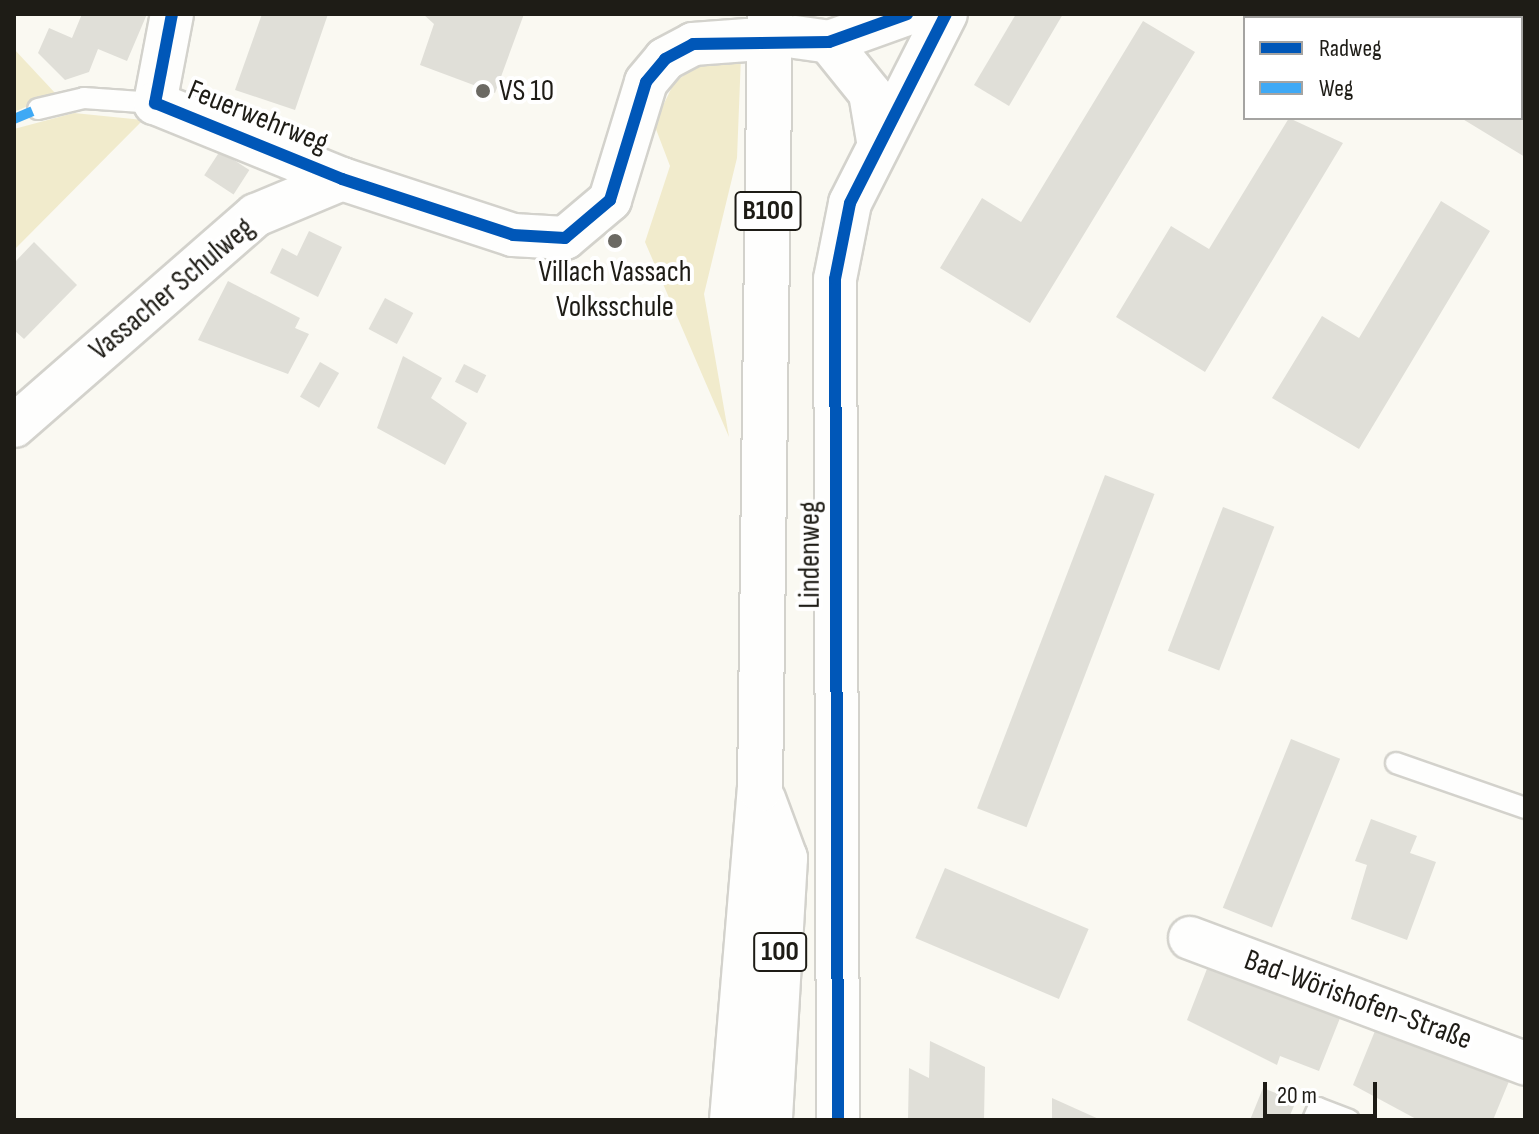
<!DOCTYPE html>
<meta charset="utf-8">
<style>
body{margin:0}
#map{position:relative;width:1539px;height:1134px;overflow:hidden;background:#faf9f2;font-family:"Sofia Sans Condensed",sans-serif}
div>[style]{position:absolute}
.green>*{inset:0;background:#f1ebcc}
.building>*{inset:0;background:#e0dfd8;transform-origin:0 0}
.roads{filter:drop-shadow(2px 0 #d3d2cc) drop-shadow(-2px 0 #d3d2cc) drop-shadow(0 2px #d3d2cc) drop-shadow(0 -2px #d3d2cc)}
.service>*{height:20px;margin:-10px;padding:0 10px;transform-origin:10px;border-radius:10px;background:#fefefd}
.minor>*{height:42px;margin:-21px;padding:0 21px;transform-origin:21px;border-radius:21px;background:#fefefd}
.primary>*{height:44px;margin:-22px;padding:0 22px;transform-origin:22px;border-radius:22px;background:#fefefd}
.quiet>*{height:10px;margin-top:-5px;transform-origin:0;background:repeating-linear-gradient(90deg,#3fa9f5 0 20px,transparent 0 30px)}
.cycleway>*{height:12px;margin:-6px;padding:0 6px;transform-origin:6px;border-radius:6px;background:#0057b8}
.dots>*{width:22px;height:22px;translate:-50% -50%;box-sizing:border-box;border:4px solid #fff;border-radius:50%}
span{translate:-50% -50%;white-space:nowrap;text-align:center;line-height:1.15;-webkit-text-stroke:8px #fff;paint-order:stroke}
.shield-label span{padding:2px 6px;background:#fff;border:2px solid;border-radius:6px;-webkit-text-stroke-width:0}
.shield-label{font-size:28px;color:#1e1c16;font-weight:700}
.poi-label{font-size:30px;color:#1e1c16}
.left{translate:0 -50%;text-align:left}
.street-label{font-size:30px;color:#1e1c16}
.frame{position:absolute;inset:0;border:16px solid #1e1c16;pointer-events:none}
.legend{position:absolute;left:1243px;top:16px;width:280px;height:104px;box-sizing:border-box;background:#fff;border:2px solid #a5a4a2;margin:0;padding:10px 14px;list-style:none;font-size:24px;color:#1e1c16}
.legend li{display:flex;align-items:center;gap:16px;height:40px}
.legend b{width:40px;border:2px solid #a5a4a2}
.scale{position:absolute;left:1263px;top:1082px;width:114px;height:36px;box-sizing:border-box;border:4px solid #1e1c16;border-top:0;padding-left:10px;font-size:24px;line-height:28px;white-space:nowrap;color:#1e1c16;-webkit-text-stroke:6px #fff;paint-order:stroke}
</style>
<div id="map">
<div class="green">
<i style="clip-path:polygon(14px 49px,56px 94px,14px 112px)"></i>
<i style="clip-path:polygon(741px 56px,737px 158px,704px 294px,729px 437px,645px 242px,670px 166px,654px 124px,674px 83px,701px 62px)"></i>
<i style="clip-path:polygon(74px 113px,143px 120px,14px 250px,14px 129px)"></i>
</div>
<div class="building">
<i style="clip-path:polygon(82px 14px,147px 14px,127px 61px,98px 49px,89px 72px,65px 80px,38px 53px,49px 28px,72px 38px)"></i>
<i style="clip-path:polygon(262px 14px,328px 14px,295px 110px,235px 90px)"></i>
<i style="clip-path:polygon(423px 14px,524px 14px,495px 93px,420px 65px,434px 24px)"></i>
<i style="clip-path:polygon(1016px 14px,1063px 14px,1009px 106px,974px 85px)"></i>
<i style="clip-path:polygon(1288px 14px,1398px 14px,1396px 18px)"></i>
<i style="clip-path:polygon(1143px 21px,1195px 52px,1030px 323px,940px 268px,982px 198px,1021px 222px)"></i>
<i style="clip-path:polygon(1521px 83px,1525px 86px,1525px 157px,1461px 118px,1521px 118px)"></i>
<i style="clip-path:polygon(1289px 118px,1343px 143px,1205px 372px,1116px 317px,1171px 226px,1209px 249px)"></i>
<i style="left:220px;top:151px;width:35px;height:29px;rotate:33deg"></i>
<i style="clip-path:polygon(1441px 201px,1490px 231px,1359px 449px,1272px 398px,1322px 316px,1359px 338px)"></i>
<i style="clip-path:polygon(309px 231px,342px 247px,318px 297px,270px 273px,282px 248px,297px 256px)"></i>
<i style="clip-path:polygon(34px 242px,77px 285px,24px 339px,14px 330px,14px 263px)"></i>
<i style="clip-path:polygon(228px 281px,300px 318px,295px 328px,309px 334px,288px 374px,198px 340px)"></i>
<i style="left:385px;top:298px;width:32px;height:35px;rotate:28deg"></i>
<i style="clip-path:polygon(403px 356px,442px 378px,431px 398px,467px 423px,445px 465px,377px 428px)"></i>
<i style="left:320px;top:362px;width:22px;height:40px;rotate:30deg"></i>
<i style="left:464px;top:364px;width:25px;height:20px;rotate:27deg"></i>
<i style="left:1105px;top:475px;width:53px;height:357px;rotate:21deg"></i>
<i style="left:1223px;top:507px;width:55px;height:154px;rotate:21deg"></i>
<i style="left:1291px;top:739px;width:53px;height:182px;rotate:22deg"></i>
<i style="clip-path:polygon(1371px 819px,1417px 836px,1410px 853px,1436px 862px,1407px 940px,1351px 919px,1367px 865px,1355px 861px)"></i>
<i style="left:945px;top:868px;width:156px;height:76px;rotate:23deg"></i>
<i style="clip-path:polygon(1212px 956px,1344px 1008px,1319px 1071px,1280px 1056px,1277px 1065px,1187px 1020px)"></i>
<i style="clip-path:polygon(1379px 1021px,1512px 1074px,1493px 1120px,1418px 1120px,1353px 1085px)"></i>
<i style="clip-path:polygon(930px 1041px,985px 1067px,984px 1120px,908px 1120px,909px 1068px,929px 1078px)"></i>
<i style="clip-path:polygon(1263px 1088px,1296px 1101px,1288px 1120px,1250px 1120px)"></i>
<i style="clip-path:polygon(1052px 1098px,1101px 1120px,1052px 1120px)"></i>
</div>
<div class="roads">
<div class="service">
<i style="left:38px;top:109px;width:47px;rotate:-13.4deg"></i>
<i style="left:84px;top:98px;width:71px;rotate:4deg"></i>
<i style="left:1396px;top:763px;width:137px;rotate:19.2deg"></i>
<i style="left:1313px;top:1120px;width:13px;rotate:-67deg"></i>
<i style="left:1318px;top:1108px;width:33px;rotate:21deg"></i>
</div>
<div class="minor">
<i style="left:172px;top:14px;width:91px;rotate:100.8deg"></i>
<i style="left:155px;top:103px;width:202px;rotate:22.1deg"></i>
<i style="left:342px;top:179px;width:180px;rotate:18.1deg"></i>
<i style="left:513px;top:235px;width:52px;rotate:3.3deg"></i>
<i style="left:565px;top:238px;width:59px;rotate:-40.2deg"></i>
<i style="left:610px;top:200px;width:123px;rotate:-73deg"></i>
<i style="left:646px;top:82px;width:30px;rotate:-50deg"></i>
<i style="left:665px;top:59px;width:32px;rotate:-28deg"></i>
<i style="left:693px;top:44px;width:54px;rotate:-4.2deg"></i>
<i style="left:795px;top:37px;width:34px;rotate:8deg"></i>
<i style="left:829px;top:42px;width:83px;rotate:-19.7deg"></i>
<i style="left:829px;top:42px;width:65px;rotate:51.2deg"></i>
<i style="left:870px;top:93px;width:49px;rotate:80.5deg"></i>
<i style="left:14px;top:426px;width:321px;rotate:-41.1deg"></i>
<i style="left:256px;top:215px;width:93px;rotate:-22.7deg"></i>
<i style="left:1190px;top:938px;width:358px;rotate:20.5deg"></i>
<i style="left:838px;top:1120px;width:841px;rotate:-90.2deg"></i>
<i style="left:835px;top:279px;width:77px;rotate:-78.8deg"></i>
<i style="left:850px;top:203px;width:212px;rotate:-63.1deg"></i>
</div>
<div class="primary">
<i style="left:763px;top:799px;width:63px;rotate:69.6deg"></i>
<i style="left:785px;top:858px;width:262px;rotate:93.3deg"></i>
<i style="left:732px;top:1120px;width:332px;rotate:-85.2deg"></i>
<i style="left:760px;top:789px;width:775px;rotate:-89.26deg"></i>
</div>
</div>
<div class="quiet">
<i style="left:14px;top:119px;width:26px;rotate:-23deg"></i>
</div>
<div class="cycleway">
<i style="left:172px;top:14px;width:91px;rotate:100.8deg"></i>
<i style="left:155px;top:103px;width:202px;rotate:22.1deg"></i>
<i style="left:342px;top:179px;width:180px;rotate:18.1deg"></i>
<i style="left:513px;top:235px;width:52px;rotate:3.3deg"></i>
<i style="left:565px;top:238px;width:59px;rotate:-40.2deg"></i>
<i style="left:610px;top:200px;width:123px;rotate:-73deg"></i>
<i style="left:646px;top:82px;width:30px;rotate:-50deg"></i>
<i style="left:665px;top:59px;width:32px;rotate:-28deg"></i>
<i style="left:693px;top:44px;width:136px;rotate:-0.8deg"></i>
<i style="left:829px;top:42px;width:83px;rotate:-19.7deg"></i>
<i style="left:838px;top:1120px;width:841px;rotate:-90.2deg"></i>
<i style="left:835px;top:279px;width:77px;rotate:-78.8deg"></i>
<i style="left:850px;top:203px;width:212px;rotate:-63.1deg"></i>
</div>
<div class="dots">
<i style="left:483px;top:91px;background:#6b6963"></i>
<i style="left:615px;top:241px;background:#6b6963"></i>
</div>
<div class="shield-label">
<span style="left:768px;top:211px">B100</span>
<span style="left:780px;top:952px">100</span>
</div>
<div class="poi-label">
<span class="left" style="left:499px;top:91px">VS 10</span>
<span style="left:615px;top:289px">Villach Vassach<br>Volksschule</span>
</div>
<div class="street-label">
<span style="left:258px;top:117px;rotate:22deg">Feuerwehrweg</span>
<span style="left:172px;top:289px;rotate:-40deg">Vassacher Schulweg</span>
<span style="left:810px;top:555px;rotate:-90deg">Lindenweg</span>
<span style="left:1358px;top:1000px;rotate:20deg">Bad-Wörishofen-Straße</span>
</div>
<div class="frame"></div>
<ul class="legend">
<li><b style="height:10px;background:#0057b8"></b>Radweg</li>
<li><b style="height:10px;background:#3fa9f5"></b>Weg</li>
</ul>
<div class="scale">20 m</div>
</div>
